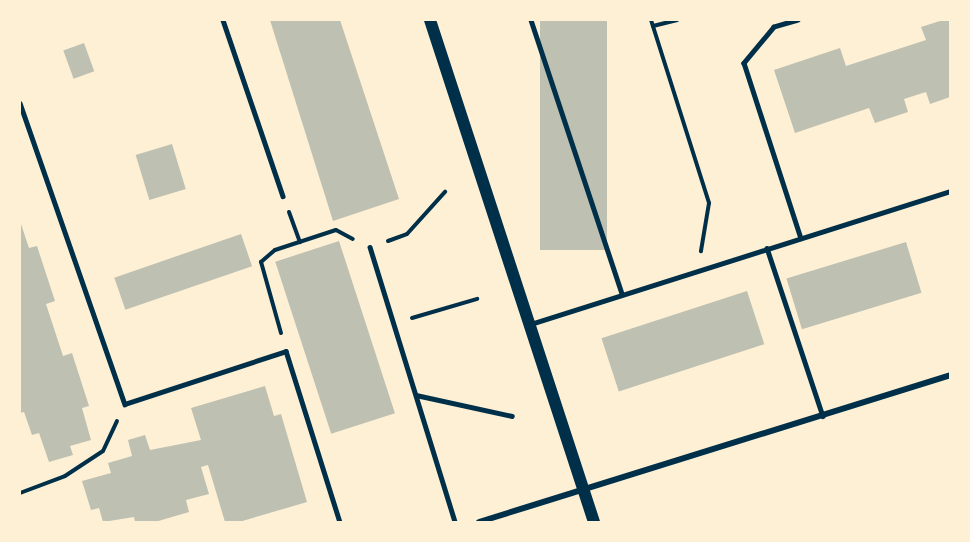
<!DOCTYPE html>
<style>
body{margin:0}
#map{position:relative;width:970px;height:542px;overflow:hidden;background:#fdf0d5;font-family:Inter,sans-serif}
div>[style]{position:absolute}
.building>*{inset:0;background:#bec0b2;transform-origin:0 0}
.path>*{height:4px;margin:-2px;padding:0 2px;transform-origin:2px;border-radius:2px;background:#003049}
.service>*{height:4.5px;margin:-2.25px;padding:0 2.25px;transform-origin:2.25px;border-radius:2.25px;background:#003049}
.minor>*{height:6px;margin:-3px;padding:0 3px;transform-origin:3px;border-radius:3px;background:#003049}
.secondary>*{height:12px;margin:-6px;padding:0 6px;transform-origin:6px;border-radius:6px;background:#003049}
span{translate:-50% -50%;white-space:nowrap;text-align:center;line-height:1.15;-webkit-text-stroke:6px #fdf0d5;paint-order:stroke}
.frame{position:absolute;inset:0;border:21px solid #fdf0d5;pointer-events:none}
</style>
<div id="map">
<div class="building">
<i style="clip-path:polygon(270px 20px,340px 20px,399px 199px,333px 221px)"></i>
<i style="left:540px;top:20px;width:67px;height:230px"></i>
<i style="clip-path:polygon(943px 20px,950px 20px,950px 97px,930px 104px,926px 92px,904px 99px,908px 112px,875px 123px,869px 108px,795px 133px,774px 70px,840px 48px,846px 66px,926px 40px,921px 27px)"></i>
<i style="left:84px;top:43px;width:30px;height:22px;rotate:70deg"></i>
<i style="left:172px;top:144px;width:47px;height:38px;rotate:73deg"></i>
<i style="clip-path:polygon(20px 221px,29px 248px,37px 246px,55px 301px,46px 304px,63px 356px,72px 353px,89px 406px,82px 408px,91px 440px,70px 446px,73px 455px,49px 462px,39px 433px,32px 435px,24px 412px,20px 413px)"></i>
<i style="left:241px;top:234px;width:34px;height:134px;rotate:71deg"></i>
<i style="left:339px;top:241px;width:181px;height:67px;rotate:72deg"></i>
<i style="left:906px;top:242px;width:53px;height:125px;rotate:73deg"></i>
<i style="left:747px;top:291px;width:56px;height:153px;rotate:72deg"></i>
<i style="clip-path:polygon(265px 386px,274px 416px,281px 414px,307px 502px,239px 522px,225px 522px,208px 465px,201px 467px,209px 494px,186px 500px,189px 512px,155px 522px,135px 522px,134px 517px,103px 522px,99px 508px,91px 510px,82px 481px,111px 473px,108px 463px,132px 456px,128px 440px,145px 435px,150px 450px,201px 440px,191px 408px)"></i>
</div>
<div class="path">
<i style="left:651px;top:20px;width:192px;rotate:72.4deg"></i>
<i style="left:709px;top:203px;width:49px;rotate:99.5deg"></i>
<i style="left:653px;top:26px;width:25px;rotate:-14deg"></i>
<i style="left:289px;top:212px;width:32px;rotate:70deg"></i>
<i style="left:388px;top:241px;width:20px;rotate:-20deg"></i>
<i style="left:407px;top:234px;width:57px;rotate:-47.9deg"></i>
<i style="left:412px;top:318px;width:68px;rotate:-16.3deg"></i>
<i style="left:281px;top:333px;width:74px;rotate:-105.7deg"></i>
<i style="left:261px;top:262px;width:18px;rotate:-41deg"></i>
<i style="left:275px;top:250px;width:64px;rotate:-18.2deg"></i>
<i style="left:336px;top:230px;width:19px;rotate:28deg"></i>
<i style="left:20px;top:493px;width:48px;rotate:-20.7deg"></i>
<i style="left:65px;top:476px;width:45px;rotate:-33.3deg"></i>
<i style="left:103px;top:451px;width:33px;rotate:-65deg"></i>
</div>
<div class="service">
<i style="left:223px;top:20px;width:186px;rotate:71.2deg"></i>
<i style="left:531px;top:20px;width:289px;rotate:71.6deg"></i>
<i style="left:798px;top:20px;width:25px;rotate:164deg"></i>
<i style="left:774px;top:27px;width:47px;rotate:129.8deg"></i>
<i style="left:744px;top:63px;width:184px;rotate:72deg"></i>
<i style="left:20px;top:103px;width:319px;rotate:70.8deg"></i>
<i style="left:125px;top:404px;width:169px;rotate:-18.2deg"></i>
<i style="left:286px;top:351px;width:179px;rotate:72.5deg"></i>
<i style="left:370px;top:247px;width:288px;rotate:72.8deg"></i>
<i style="left:767px;top:248px;width:177px;rotate:71.6deg"></i>
<i style="left:531px;top:324px;width:440px;rotate:-17.6deg"></i>
<i style="left:416px;top:395px;width:98px;rotate:12.3deg"></i>
</div>
<div class="minor">
<i style="left:479px;top:522px;width:493px;rotate:-17.3deg"></i>
</div>
<div class="secondary">
<i style="left:430px;top:20px;width:528px;rotate:71.91deg"></i>
</div>
<div class="frame"></div>
</div>
